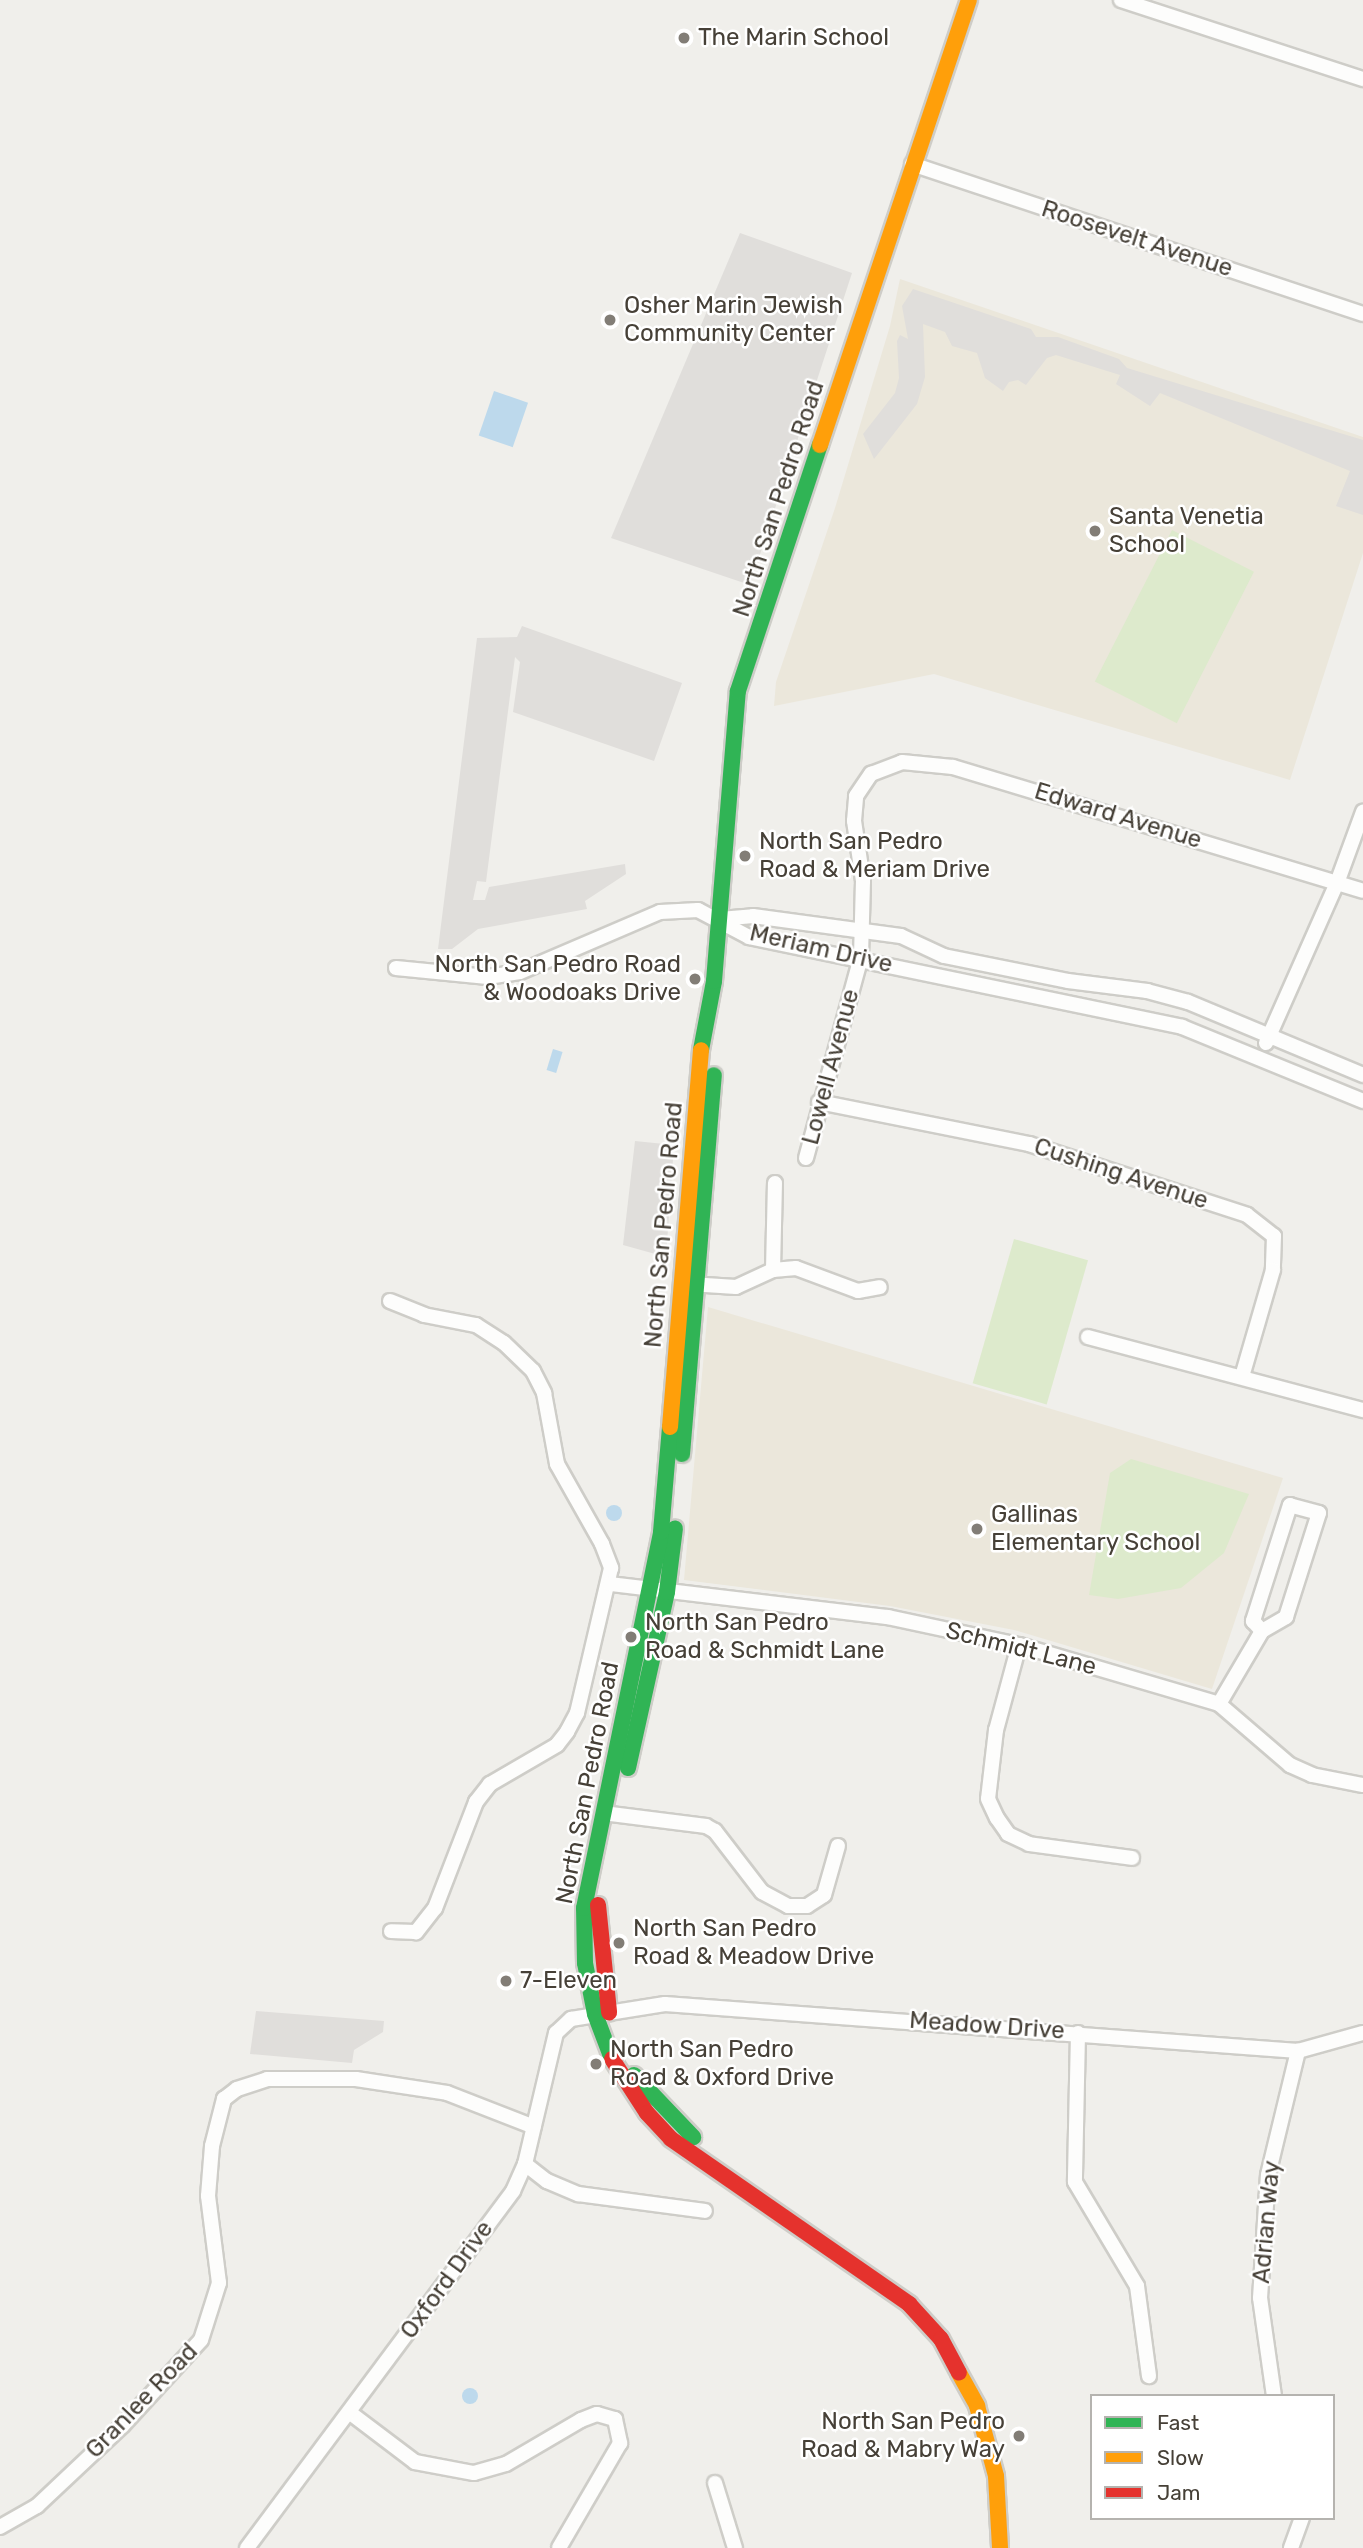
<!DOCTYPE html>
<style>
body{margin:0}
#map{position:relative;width:1363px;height:2548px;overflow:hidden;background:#f0efeb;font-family:Rubik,sans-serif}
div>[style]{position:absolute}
.education>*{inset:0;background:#ebe7db}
.green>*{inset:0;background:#ddeacc;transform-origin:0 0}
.parking>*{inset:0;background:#e0dedb}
.water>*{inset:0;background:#bdd9ec;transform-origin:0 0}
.round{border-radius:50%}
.roads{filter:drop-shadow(2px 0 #cecdc8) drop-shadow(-2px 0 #cecdc8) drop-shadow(0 2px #cecdc8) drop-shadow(0 -2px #cecdc8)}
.street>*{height:14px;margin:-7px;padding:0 7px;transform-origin:7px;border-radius:7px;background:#fdfdfc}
.fast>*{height:16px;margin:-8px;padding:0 8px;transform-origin:8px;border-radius:8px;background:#30b455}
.slow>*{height:16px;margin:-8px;padding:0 8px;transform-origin:8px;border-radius:8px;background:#ff9f0a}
.jam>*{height:16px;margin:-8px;padding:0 8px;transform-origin:8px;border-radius:8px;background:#e5322d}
.dots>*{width:19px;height:19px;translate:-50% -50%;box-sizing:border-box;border:4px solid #fff;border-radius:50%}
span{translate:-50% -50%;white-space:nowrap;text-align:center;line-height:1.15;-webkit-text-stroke:5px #fff;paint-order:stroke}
.poi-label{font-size:24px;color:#464037}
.left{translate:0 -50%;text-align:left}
.right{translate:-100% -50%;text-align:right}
.street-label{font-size:24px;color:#464037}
.legend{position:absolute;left:1090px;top:2394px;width:245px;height:126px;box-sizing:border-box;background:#fff;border:2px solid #b5b3af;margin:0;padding:9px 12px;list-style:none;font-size:21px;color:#464037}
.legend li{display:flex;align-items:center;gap:14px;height:35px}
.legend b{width:35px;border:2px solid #b5b3af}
</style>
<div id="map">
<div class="education">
<i style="clip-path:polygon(900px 279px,1363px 437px,1363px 553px,1290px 780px,934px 674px,774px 706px,776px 682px,835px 508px,890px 326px)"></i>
<i style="clip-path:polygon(708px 1307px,1283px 1478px,1212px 1689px,1014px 1630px,890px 1606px,684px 1580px)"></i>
</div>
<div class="green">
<i style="left:1172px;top:530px;width:92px;height:170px;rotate:27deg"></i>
<i style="left:1014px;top:1239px;width:77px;height:150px;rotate:16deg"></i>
<i style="clip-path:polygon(1131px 1459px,1249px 1494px,1224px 1553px,1181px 1588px,1118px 1599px,1089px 1595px,1110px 1473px)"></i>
</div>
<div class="parking">
<i style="clip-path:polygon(740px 233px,852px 273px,750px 585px,611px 538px)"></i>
<i style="clip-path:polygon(913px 289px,1031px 329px,1036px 337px,1058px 337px,1119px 359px,1127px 368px,1363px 440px,1363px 515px,1336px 506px,1350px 471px,1160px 393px,1150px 406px,1116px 384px,1120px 375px,1056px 355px,1047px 358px,1026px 385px,1018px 380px,1009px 382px,1003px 391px,985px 378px,977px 353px,952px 346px,945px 332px,923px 324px,925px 377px,917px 404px,874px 459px,863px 434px,895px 393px,899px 378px,897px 341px,900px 335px,908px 339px,902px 306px)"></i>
<i style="clip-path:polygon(522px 626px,682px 683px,654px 761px,513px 712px,520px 662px,515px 657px,486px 882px,477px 881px,473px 900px,485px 900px,489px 887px,625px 864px,626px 874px,585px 901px,587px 909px,478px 929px,452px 949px,438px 949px,477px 638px,517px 637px)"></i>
<i style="clip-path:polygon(635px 1141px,674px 1145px,666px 1257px,623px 1245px)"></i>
<i style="clip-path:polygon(256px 2011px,384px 2021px,383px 2032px,354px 2050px,352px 2063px,250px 2054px)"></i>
</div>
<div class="water">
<i style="left:494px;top:391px;width:36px;height:47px;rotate:19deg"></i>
<i style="left:553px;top:1049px;width:10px;height:22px;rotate:17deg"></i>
<i class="round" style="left:606px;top:1505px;width:16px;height:16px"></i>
<i class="round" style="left:462px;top:2388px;width:16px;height:16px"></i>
</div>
<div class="roads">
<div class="street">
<i style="left:1121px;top:0;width:255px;rotate:18.1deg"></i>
<i style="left:912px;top:164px;width:475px;rotate:18.4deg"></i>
<i style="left:720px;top:919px;width:33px;rotate:-5deg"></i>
<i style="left:753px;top:916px;width:149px;rotate:7.7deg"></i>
<i style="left:901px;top:936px;width:47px;rotate:24.9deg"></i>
<i style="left:944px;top:956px;width:126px;rotate:11.4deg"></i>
<i style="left:1068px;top:981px;width:80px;rotate:7.2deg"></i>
<i style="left:1147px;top:991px;width:42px;rotate:15deg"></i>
<i style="left:1188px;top:1002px;width:190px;rotate:22.6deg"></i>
<i style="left:396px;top:968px;width:92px;rotate:5.6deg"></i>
<i style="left:488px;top:977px;width:32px;rotate:-9deg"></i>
<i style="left:520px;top:972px;width:152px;rotate:-23.2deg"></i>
<i style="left:660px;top:912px;width:38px;rotate:-3deg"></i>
<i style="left:698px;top:910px;width:58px;rotate:27.9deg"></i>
<i style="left:749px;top:937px;width:442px;rotate:11.7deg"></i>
<i style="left:1182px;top:1027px;width:196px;rotate:22.2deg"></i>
<i style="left:1266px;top:1043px;width:175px;rotate:-66.1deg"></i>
<i style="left:1337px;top:883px;width:76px;rotate:-69.9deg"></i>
<i style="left:819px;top:1102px;width:214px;rotate:11.3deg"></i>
<i style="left:1029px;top:1144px;width:229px;rotate:18deg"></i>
<i style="left:1247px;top:1215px;width:34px;rotate:38deg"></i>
<i style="left:1274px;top:1236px;width:34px;rotate:92deg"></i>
<i style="left:1273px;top:1270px;width:111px;rotate:106.2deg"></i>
<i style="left:806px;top:1158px;width:208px;rotate:-74.7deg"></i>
<i style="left:861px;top:957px;width:76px;rotate:-88.5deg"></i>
<i style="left:863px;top:881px;width:61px;rotate:-98.5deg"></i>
<i style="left:854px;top:821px;width:25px;rotate:-85deg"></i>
<i style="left:856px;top:796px;width:27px;rotate:-56deg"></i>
<i style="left:871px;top:774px;width:33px;rotate:-21deg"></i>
<i style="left:902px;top:762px;width:51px;rotate:5.6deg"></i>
<i style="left:953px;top:767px;width:428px;rotate:16.8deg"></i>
<i style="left:773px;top:1270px;width:87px;rotate:-88.7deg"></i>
<i style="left:690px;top:1284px;width:46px;rotate:3.7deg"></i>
<i style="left:736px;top:1287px;width:41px;rotate:-24.7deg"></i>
<i style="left:773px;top:1270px;width:23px;rotate:-5deg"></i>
<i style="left:796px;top:1268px;width:66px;rotate:20.4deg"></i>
<i style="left:858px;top:1291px;width:22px;rotate:-10deg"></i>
<i style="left:390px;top:1301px;width:37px;rotate:22deg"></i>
<i style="left:424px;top:1315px;width:53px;rotate:10.9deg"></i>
<i style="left:476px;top:1325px;width:33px;rotate:33deg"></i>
<i style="left:504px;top:1343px;width:40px;rotate:44deg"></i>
<i style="left:533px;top:1371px;width:25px;rotate:63deg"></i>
<i style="left:544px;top:1393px;width:72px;rotate:79.6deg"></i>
<i style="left:557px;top:1464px;width:92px;rotate:60.6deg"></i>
<i style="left:602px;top:1544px;width:26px;rotate:69deg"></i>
<i style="left:611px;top:1568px;width:149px;rotate:103.2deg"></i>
<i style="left:577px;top:1713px;width:21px;rotate:118deg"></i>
<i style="left:567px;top:1732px;width:16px;rotate:128deg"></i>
<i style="left:557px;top:1745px;width:78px;rotate:149.8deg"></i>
<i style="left:490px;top:1784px;width:23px;rotate:128deg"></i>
<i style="left:476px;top:1802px;width:114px;rotate:111.1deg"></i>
<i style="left:435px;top:1908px;width:31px;rotate:128deg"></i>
<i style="left:416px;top:1932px;width:25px;rotate:-178deg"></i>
<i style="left:1088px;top:1337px;width:285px;rotate:14.9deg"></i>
<i style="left:610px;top:1584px;width:280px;rotate:6.8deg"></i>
<i style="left:888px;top:1617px;width:134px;rotate:12.1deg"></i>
<i style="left:1019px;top:1645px;width:209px;rotate:16.4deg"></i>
<i style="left:1219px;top:1704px;width:94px;rotate:40.7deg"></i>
<i style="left:1290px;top:1765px;width:24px;rotate:24deg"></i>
<i style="left:1312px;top:1775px;width:52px;rotate:11.1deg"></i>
<i style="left:1019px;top:1645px;width:88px;rotate:105.1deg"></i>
<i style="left:996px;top:1730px;width:69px;rotate:96.6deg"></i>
<i style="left:988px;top:1799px;width:21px;rotate:65deg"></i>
<i style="left:997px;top:1818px;width:19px;rotate:55deg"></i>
<i style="left:1008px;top:1834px;width:23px;rotate:25deg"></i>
<i style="left:1029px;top:1844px;width:104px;rotate:7.7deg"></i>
<i style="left:1219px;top:1704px;width:85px;rotate:-59.5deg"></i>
<i style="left:1262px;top:1631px;width:28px;rotate:-30deg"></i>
<i style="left:1286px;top:1617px;width:109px;rotate:-72.4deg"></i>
<i style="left:1319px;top:1513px;width:30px;rotate:-165deg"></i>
<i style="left:1290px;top:1505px;width:122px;rotate:107.7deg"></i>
<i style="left:1253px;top:1621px;width:13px;rotate:48deg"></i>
<i style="left:603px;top:1813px;width:104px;rotate:7.2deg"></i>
<i style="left:706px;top:1826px;width:10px;rotate:29deg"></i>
<i style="left:715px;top:1831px;width:77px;rotate:52.4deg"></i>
<i style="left:762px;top:1892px;width:30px;rotate:28deg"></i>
<i style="left:788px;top:1906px;width:19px"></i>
<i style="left:807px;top:1906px;width:20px;rotate:-33deg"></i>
<i style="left:824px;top:1895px;width:51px;rotate:-74.1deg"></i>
<i style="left:1078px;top:2033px;width:149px;rotate:91.2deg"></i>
<i style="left:1075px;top:2182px;width:121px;rotate:59.2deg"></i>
<i style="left:1137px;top:2286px;width:91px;rotate:82.4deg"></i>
<i style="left:525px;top:2164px;width:28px;rotate:38deg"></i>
<i style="left:547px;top:2181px;width:34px;rotate:23deg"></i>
<i style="left:578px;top:2194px;width:128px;rotate:7.6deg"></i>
<i style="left:1274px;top:2396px;width:99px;rotate:-98.1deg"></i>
<i style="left:1260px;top:2298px;width:123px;rotate:-86.3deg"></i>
<i style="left:1268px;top:2175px;width:128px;rotate:-76.4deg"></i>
<i style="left:349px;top:2412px;width:83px;rotate:37.1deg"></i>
<i style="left:415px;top:2462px;width:60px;rotate:10.6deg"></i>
<i style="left:474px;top:2473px;width:33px;rotate:-16deg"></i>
<i style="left:506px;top:2464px;width:87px;rotate:-30.4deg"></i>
<i style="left:581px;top:2420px;width:17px;rotate:-21deg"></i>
<i style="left:597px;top:2414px;width:19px;rotate:16deg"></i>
<i style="left:615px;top:2419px;width:25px;rotate:78deg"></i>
<i style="left:620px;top:2443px;width:121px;rotate:120.2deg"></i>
<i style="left:715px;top:2483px;width:68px;rotate:72.9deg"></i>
<i style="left:0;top:2527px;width:43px;rotate:-29.6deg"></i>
<i style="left:37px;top:2506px;width:118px;rotate:-43.3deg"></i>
<i style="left:123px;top:2425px;width:115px;rotate:-47.5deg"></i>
<i style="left:201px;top:2340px;width:60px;rotate:-72.5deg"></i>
<i style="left:219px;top:2283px;width:88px;rotate:-97.2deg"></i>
<i style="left:208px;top:2196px;width:50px;rotate:-85.4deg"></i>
<i style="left:212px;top:2146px;width:49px;rotate:-75.7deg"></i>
<i style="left:224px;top:2099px;width:16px;rotate:-38deg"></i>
<i style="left:237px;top:2089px;width:32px;rotate:-18deg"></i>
<i style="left:267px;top:2079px;width:89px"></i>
<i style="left:356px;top:2079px;width:92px;rotate:8.7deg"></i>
<i style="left:447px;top:2093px;width:93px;rotate:21.3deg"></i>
<i style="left:247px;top:2548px;width:445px;rotate:-53.3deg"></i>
<i style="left:513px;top:2191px;width:30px;rotate:-66deg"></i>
<i style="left:525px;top:2164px;width:135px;rotate:-76.7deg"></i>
<i style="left:556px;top:2033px;width:21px;rotate:-43deg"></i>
<i style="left:571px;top:2019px;width:95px;rotate:-9.1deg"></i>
<i style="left:665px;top:2004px;width:635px;rotate:4.25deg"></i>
<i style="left:1298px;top:2051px;width:67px;rotate:-15.5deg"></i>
<i style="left:1291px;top:2548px;width:32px;rotate:-70deg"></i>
</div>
<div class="fast">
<i style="left:701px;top:1050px;width:70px;rotate:-79.3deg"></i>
<i style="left:714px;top:981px;width:291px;rotate:-85.3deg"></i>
<i style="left:738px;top:691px;width:259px;rotate:-71.6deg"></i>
<i style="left:682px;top:1454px;width:380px;rotate:-85.2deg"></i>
<i style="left:628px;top:1768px;width:180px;rotate:-77.5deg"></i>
<i style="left:667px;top:1592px;width:64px;rotate:-82.9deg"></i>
<i style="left:612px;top:2059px;width:48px;rotate:-110.7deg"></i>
<i style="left:595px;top:2014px;width:52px;rotate:-101.1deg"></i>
<i style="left:585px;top:1963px;width:55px;rotate:-91deg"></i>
<i style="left:584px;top:1908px;width:384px;rotate:-78.4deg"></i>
<i style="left:661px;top:1532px;width:105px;rotate:-85.1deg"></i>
<i style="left:634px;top:2075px;width:86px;rotate:46.4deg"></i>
</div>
<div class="slow">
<i style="left:820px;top:445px;width:469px;rotate:-71.5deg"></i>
<i style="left:670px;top:1427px;width:378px;rotate:-85.3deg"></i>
<i style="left:959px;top:2373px;width:38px;rotate:61deg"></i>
<i style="left:977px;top:2406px;width:73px;rotate:74.8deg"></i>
<i style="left:996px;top:2476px;width:72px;rotate:86.8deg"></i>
</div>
<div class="jam">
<i style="left:598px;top:1905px;width:108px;rotate:84.1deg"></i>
<i style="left:612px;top:2059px;width:64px;rotate:57.1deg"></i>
<i style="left:647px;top:2113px;width:35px;rotate:47deg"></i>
<i style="left:671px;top:2139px;width:290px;rotate:34.7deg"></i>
<i style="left:909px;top:2304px;width:47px;rotate:47.6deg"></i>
<i style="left:941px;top:2339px;width:38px;rotate:62deg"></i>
</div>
</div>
<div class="dots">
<i style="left:684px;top:38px;background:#827d76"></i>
<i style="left:610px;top:320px;background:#827d76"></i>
<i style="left:1095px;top:531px;background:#827d76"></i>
<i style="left:745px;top:856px;background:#827d76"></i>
<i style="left:695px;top:979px;background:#827d76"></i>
<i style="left:977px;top:1529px;background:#827d76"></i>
<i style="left:631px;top:1637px;background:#827d76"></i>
<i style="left:619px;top:1943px;background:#827d76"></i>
<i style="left:506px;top:1981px;background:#827d76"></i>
<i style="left:596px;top:2064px;background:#827d76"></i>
<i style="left:1019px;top:2436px;background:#827d76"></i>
</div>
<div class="poi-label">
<span class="left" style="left:698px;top:38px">The Marin School</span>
<span class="left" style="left:624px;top:320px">Osher Marin Jewish<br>Community Center</span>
<span class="left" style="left:1109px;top:531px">Santa Venetia<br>School</span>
<span class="left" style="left:759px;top:856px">North San Pedro<br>Road &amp; Meriam Drive</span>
<span class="right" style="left:681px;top:979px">North San Pedro Road<br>&amp; Woodoaks Drive</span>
<span class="left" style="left:991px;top:1529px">Gallinas<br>Elementary School</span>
<span class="left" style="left:645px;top:1637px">North San Pedro<br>Road &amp; Schmidt Lane</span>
<span class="left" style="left:633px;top:1943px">North San Pedro<br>Road &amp; Meadow Drive</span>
<span class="left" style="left:520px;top:1981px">7-Eleven</span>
<span class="left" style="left:610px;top:2064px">North San Pedro<br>Road &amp; Oxford Drive</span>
<span class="right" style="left:1005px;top:2436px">North San Pedro<br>Road &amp; Mabry Way</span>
</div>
<div class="street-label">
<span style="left:1137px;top:239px;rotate:18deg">Roosevelt Avenue</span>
<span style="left:779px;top:499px;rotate:-72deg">North San Pedro Road</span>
<span style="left:1118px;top:816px;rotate:17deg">Edward Avenue</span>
<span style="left:821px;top:949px;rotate:13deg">Meriam Drive</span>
<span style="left:831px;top:1067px;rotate:-75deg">Lowell Avenue</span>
<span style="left:1121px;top:1174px;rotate:18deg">Cushing Avenue</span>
<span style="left:664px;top:1225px;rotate:-85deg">North San Pedro Road</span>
<span style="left:1021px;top:1649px;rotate:14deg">Schmidt Lane</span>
<span style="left:588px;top:1783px;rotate:-79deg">North San Pedro Road</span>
<span style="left:987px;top:2026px;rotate:4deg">Meadow Drive</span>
<span style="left:1267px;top:2222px;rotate:-85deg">Adrian Way</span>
<span style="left:447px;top:2280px;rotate:-54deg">Oxford Drive</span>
<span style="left:142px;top:2401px;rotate:-46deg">Granlee Road</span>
</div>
<ul class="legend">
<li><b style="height:9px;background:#30b455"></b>Fast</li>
<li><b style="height:9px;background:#ff9f0a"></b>Slow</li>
<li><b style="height:9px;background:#e5322d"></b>Jam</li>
</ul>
</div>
